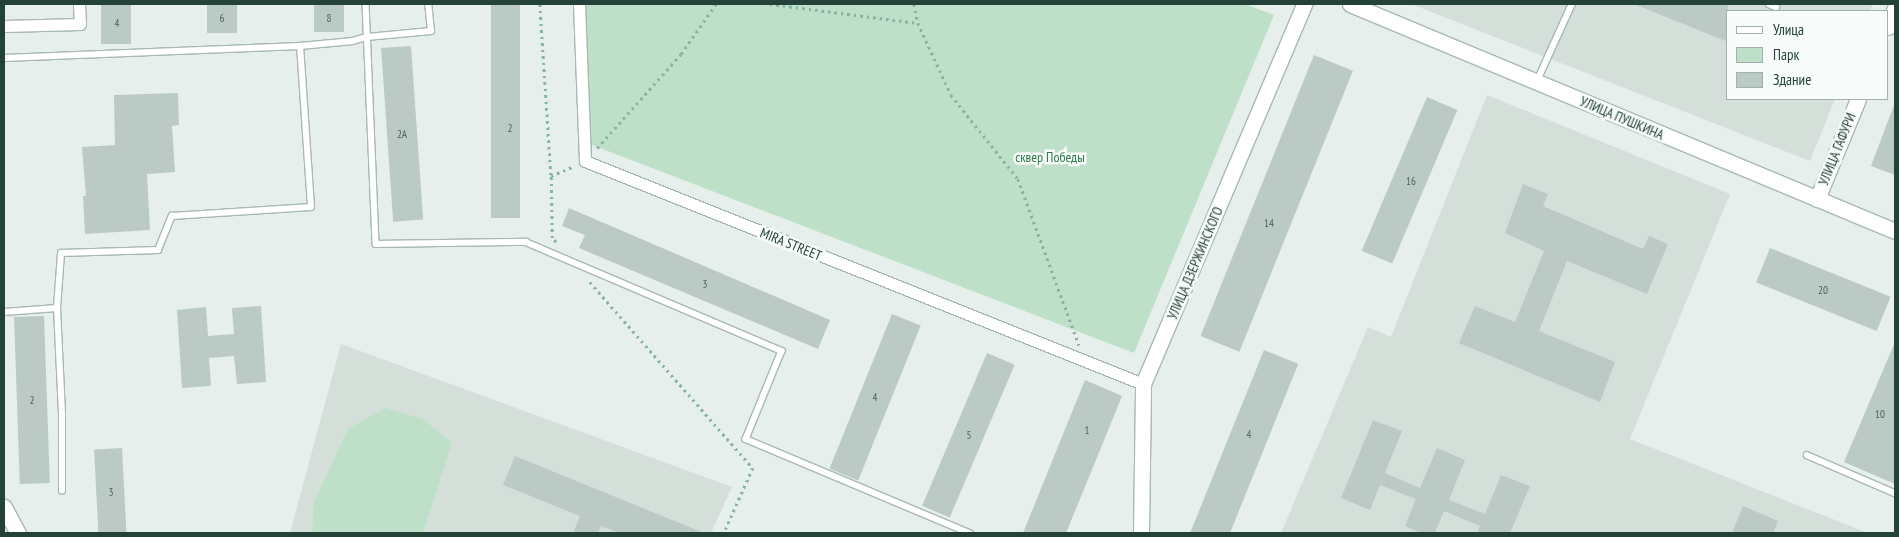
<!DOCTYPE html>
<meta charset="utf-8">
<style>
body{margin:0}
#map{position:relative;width:1899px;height:537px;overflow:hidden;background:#e6efeb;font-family:"PT Sans Narrow",sans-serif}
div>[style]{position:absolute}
.built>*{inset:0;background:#d4dfda}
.green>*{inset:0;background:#bfe0c8}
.building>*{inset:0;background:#bbcac4;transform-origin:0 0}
.path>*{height:2.5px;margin-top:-1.25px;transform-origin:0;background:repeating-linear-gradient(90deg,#86b3a5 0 2.5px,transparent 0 6.5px)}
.roads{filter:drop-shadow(1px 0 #a8b8b2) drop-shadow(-1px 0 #a8b8b2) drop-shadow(0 1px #a8b8b2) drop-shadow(0 -1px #a8b8b2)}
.lane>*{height:5.5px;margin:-2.75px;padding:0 2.75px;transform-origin:2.75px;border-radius:2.75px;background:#fff}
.street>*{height:11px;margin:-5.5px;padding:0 5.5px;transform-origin:5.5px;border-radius:5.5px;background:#fff}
.secondary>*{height:15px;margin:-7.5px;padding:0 7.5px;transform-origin:7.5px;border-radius:7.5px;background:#fff}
span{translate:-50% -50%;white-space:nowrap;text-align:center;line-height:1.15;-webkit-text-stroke:5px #f7fbf9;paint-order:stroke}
.number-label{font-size:11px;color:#4a645c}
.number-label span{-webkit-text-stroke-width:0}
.street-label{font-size:14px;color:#24423a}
.park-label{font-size:14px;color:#2d7a4b}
.frame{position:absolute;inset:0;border:5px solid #24423a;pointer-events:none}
.legend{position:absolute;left:1726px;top:10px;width:162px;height:90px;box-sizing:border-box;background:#f7fbf9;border:1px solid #a3b1ad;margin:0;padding:6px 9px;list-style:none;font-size:15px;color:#24423a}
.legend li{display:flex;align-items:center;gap:10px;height:25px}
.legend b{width:25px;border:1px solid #a3b1ad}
</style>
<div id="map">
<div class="built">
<i style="clip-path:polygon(1411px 4px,1873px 4px,1870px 11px,1728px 11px,1728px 99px,1835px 99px,1810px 161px)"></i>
<i style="clip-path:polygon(1487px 95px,1730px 194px,1630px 439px,1868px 533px,1281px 533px,1368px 327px,1391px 337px)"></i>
<i style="clip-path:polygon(341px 344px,732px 487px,711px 533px,290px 533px)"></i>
</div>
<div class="green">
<i style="clip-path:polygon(581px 4px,1245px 4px,1274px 15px,1134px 353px,587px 143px)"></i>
<i style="clip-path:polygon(385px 408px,423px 419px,452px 443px,423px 533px,312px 533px,314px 502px,348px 429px)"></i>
</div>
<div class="building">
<i style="left:101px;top:4px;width:30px;height:40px"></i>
<i style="left:207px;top:4px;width:30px;height:29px"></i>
<i style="left:314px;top:4px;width:30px;height:28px"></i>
<i style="left:491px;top:4px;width:29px;height:214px"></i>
<i style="clip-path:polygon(1634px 4px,1728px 4px,1728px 42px)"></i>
<i style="left:411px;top:46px;width:174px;height:30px;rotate:86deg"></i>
<i style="left:1314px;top:55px;width:42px;height:303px;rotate:22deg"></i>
<i style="clip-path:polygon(178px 93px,179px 125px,172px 126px,175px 172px,147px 174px,150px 230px,85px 234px,83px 196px,86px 196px,82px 147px,115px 145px,114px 95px)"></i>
<i style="left:1427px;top:97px;width:33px;height:167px;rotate:23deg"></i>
<i style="clip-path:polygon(1894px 105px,1895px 105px,1895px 175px,1871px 166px)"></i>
<i style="clip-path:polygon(1523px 184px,1548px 194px,1543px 206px,1643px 249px,1649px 236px,1668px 244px,1647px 294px,1567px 261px,1539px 331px,1615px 362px,1600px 402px,1459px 343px,1475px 306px,1515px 322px,1544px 251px,1505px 233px)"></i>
<i style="clip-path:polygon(569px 208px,830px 320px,818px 349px,579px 248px,585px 235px,562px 226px)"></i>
<i style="left:1770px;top:248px;width:130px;height:37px;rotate:22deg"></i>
<i style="clip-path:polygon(261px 306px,266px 382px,237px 384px,234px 356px,209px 358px,211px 386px,182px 388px,177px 310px,206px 307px,208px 336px,234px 334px,232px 308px)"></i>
<i style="left:892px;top:314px;width:31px;height:167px;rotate:22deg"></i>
<i style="left:44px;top:316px;width:167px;height:30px;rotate:88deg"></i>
<i style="clip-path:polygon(1895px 342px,1895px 484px,1844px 462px)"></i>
<i style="left:1264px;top:350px;width:37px;height:198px;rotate:22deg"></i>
<i style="left:987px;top:353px;width:30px;height:166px;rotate:23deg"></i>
<i style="clip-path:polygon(1085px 380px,1122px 396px,1089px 477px,1066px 533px,1023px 533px)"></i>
<i style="clip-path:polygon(1373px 420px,1402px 431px,1385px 473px,1420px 488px,1437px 448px,1465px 460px,1449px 500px,1485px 514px,1501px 475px,1530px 486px,1510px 533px,1477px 533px,1480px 526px,1444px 511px,1435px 533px,1421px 533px,1405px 526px,1416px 499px,1380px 485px,1370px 510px,1341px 498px)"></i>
<i style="left:122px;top:448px;width:85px;height:28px;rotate:87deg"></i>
<i style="clip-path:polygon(515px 456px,704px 533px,619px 533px,601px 526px,598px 533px,573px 533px,580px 516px,503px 485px)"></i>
<i style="clip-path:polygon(1743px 506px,1778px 521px,1773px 533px,1732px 533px)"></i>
</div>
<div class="path">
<i style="left:540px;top:4px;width:172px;rotate:86.3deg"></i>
<i style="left:770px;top:4px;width:149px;rotate:7.3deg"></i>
<i style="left:914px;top:4px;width:19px;rotate:78deg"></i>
<i style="left:918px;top:23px;width:79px;rotate:65.4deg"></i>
<i style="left:951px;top:95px;width:107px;rotate:51.4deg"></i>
<i style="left:1018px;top:179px;width:177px;rotate:69.8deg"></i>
<i style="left:597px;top:148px;width:126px;rotate:-48.2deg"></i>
<i style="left:681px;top:54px;width:61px;rotate:-55deg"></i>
<i style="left:556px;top:242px;width:6px;rotate:-135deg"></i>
<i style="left:552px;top:238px;width:62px;rotate:-90.9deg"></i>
<i style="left:551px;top:176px;width:25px;rotate:-23deg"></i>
<i style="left:590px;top:282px;width:247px;rotate:48.8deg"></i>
<i style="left:753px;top:468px;width:71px;rotate:114deg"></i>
</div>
<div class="roads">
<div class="lane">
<i style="left:366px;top:4px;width:240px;rotate:87.6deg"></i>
<i style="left:376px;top:244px;width:150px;rotate:-0.8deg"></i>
<i style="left:526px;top:242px;width:278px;rotate:23.1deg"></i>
<i style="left:782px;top:351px;width:95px;rotate:112.2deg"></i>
<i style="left:746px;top:439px;width:243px;rotate:22.8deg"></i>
<i style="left:1769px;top:4px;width:8px;rotate:23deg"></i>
<i style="left:4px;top:58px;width:296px;rotate:-2.3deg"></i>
<i style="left:300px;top:46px;width:53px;rotate:-5.4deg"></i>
<i style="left:353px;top:41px;width:15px;rotate:-16deg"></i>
<i style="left:367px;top:37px;width:64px;rotate:-5.4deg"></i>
<i style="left:431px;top:31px;width:27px;rotate:-96deg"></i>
<i style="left:1537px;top:81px;width:85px;rotate:-65.6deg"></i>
<i style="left:4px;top:312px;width:53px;rotate:-4.3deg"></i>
<i style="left:1807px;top:455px;width:96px;rotate:23.4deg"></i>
<i style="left:62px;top:491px;width:77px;rotate:-90deg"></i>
<i style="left:62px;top:414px;width:106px;rotate:-92.7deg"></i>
<i style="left:57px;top:308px;width:55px;rotate:-85.8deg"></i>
<i style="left:61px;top:253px;width:97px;rotate:-1.8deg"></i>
<i style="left:158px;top:250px;width:37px;rotate:-68deg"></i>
<i style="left:172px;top:216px;width:139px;rotate:-3.7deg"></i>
<i style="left:311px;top:207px;width:161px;rotate:-93.9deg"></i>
</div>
<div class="street">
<i style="left:579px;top:4px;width:157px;rotate:87.8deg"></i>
<i style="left:585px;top:161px;width:601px;rotate:21.78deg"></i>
<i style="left:4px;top:26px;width:76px;rotate:-1.5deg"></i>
<i style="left:80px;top:24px;width:20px;rotate:-93deg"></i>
</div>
<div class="secondary">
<i style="left:1350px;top:4px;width:590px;rotate:22.61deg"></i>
<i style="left:1888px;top:27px;width:20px;rotate:-70deg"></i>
<i style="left:1817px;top:199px;width:108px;rotate:-67.7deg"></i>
<i style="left:4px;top:507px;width:30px;rotate:62deg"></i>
<i style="left:1141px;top:533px;width:149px;rotate:-89.2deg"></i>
<i style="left:1143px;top:384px;width:413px;rotate:-67deg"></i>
</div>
</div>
<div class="number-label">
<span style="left:222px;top:18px">6</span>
<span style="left:329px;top:18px">8</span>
<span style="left:117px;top:23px">4</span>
<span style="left:510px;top:128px">2</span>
<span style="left:402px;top:134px">2А</span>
<span style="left:1411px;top:181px">16</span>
<span style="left:1269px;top:223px">14</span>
<span style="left:705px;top:284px">3</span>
<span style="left:1823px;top:290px">20</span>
<span style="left:875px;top:397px">4</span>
<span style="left:32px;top:400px">2</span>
<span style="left:1880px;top:414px">10</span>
<span style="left:1087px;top:430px">1</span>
<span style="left:1249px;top:434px">4</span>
<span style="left:969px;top:435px">5</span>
<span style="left:111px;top:492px">3</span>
</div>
<div class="street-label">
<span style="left:1622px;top:118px;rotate:23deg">УЛИЦА ПУШКИНА</span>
<span style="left:1837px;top:149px;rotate:-68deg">УЛИЦА ГАФУРИ</span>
<span style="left:791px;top:244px;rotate:22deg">MIRA STREET</span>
<span style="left:1195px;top:263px;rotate:-67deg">УЛИЦА ДЗЕРЖИНСКОГО</span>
</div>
<div class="park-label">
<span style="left:1050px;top:157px">сквер Победы</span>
</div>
<div class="frame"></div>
<ul class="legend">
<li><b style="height:6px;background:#fff"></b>Улица</li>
<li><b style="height:14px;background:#bfe0c8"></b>Парк</li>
<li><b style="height:14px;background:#bbcac4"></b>Здание</li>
</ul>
</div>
